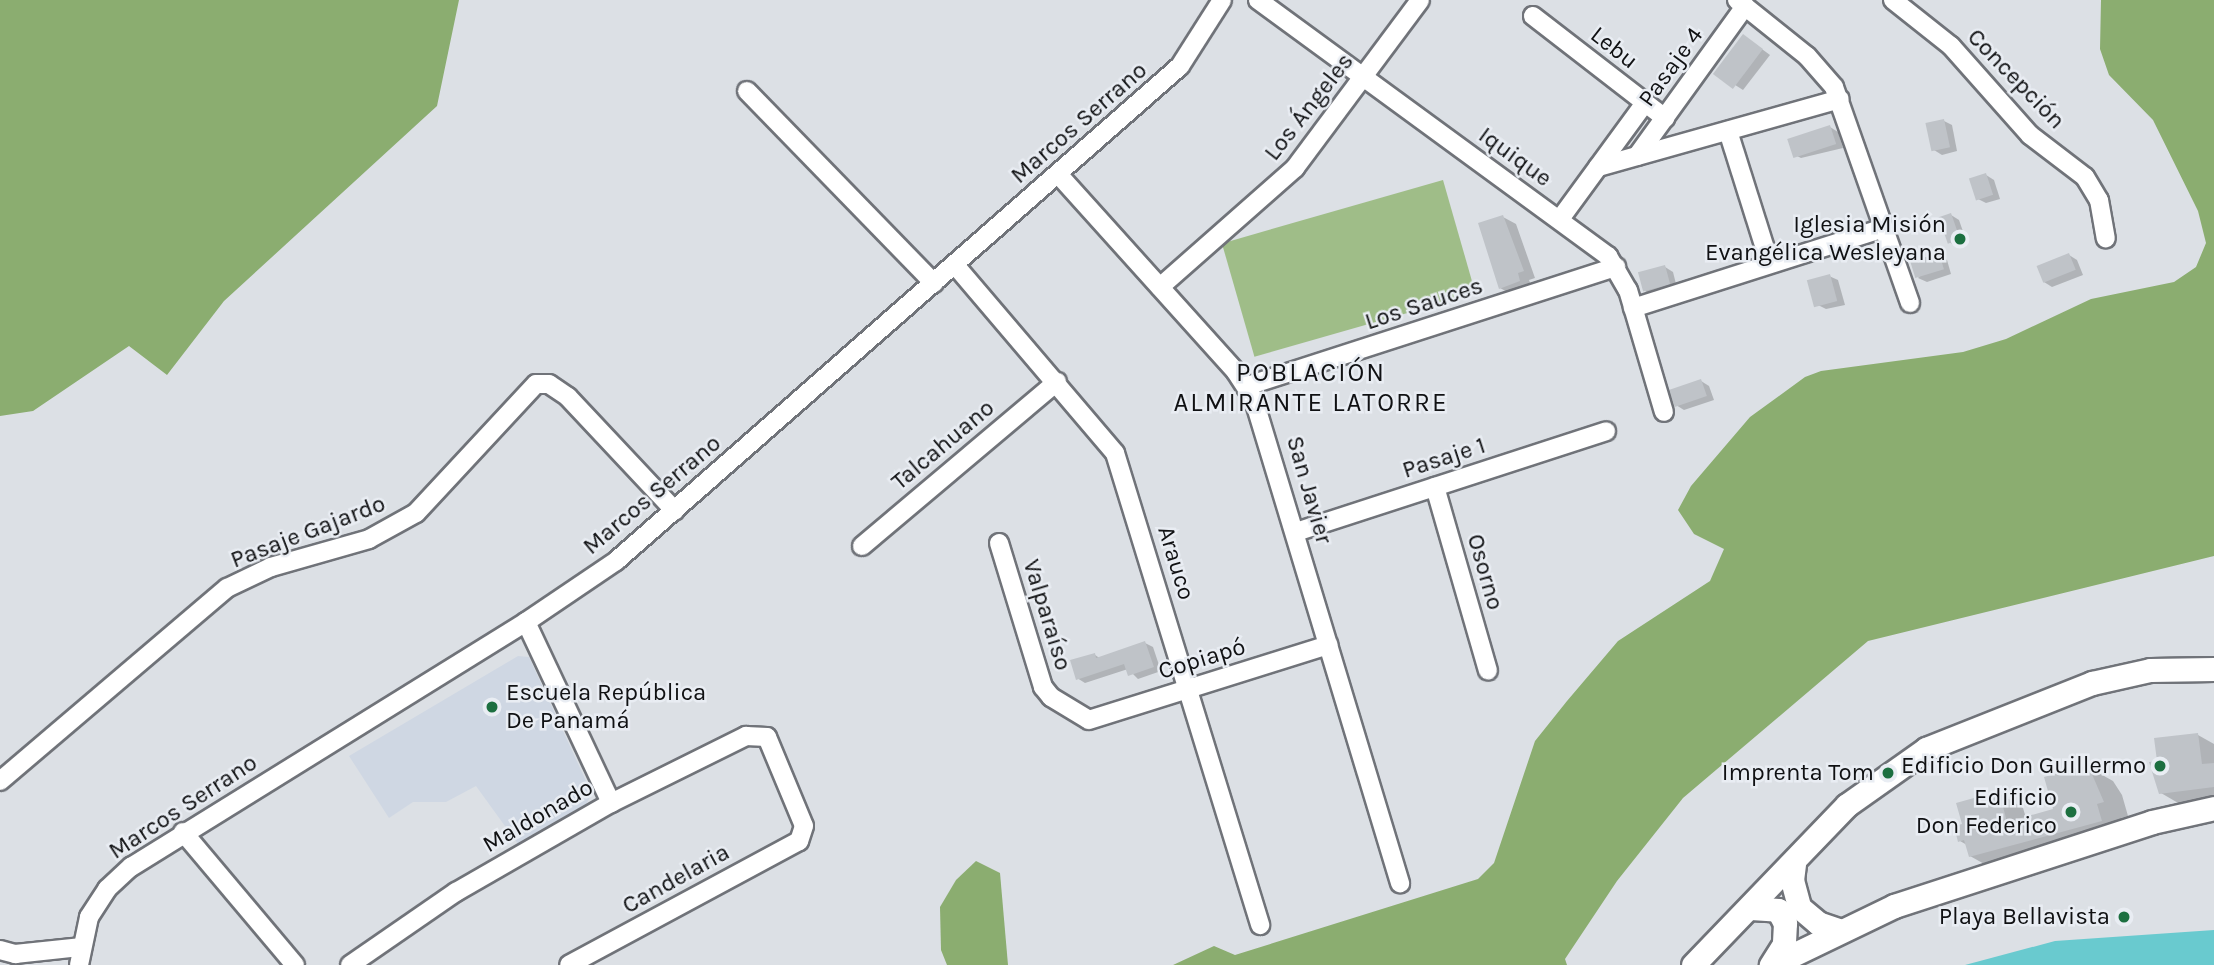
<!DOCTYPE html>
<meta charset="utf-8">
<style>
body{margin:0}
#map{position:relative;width:2214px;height:965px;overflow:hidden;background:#dce0e5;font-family:Karla,sans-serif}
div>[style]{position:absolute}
.built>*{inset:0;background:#cfd7e3}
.green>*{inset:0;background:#9fbd88;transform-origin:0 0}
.forest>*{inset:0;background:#8bad70}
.water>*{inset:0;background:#69cacf}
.shadow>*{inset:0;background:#0003}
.building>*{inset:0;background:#bfc3c8;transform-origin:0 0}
.roads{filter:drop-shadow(2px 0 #707379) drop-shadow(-2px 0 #707379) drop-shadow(0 2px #707379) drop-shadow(0 -2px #707379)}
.minor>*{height:18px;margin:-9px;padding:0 9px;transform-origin:9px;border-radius:9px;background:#fff}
.major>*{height:23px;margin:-11.5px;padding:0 11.5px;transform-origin:11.5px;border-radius:11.5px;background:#fff}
.dots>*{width:19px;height:19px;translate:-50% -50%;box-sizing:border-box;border:4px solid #e9edf3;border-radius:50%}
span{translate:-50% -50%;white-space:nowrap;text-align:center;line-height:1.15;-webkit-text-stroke:5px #e9edf3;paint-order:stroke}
.street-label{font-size:24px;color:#101113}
.poi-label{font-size:24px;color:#101113}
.right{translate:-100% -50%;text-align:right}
.left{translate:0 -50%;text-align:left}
.neighbourhood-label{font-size:26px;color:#101113;letter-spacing:2px}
</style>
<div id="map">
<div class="built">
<i style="clip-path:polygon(518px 656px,529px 657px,592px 794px,585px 806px,518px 844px,476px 786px,446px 802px,413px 802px,389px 818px,349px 756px)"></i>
</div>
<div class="green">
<i style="left:1443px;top:180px;width:118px;height:230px;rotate:74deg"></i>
</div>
<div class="forest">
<i style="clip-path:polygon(0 0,459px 0,437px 106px,224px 301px,167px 375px,129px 346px,33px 411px,0 416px)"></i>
<i style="clip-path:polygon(2101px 0,2214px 0,2214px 556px,1868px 641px,1683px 798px,1617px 881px,1565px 959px,1567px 965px,1173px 965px,1214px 946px,1235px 955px,1478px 879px,1494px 863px,1535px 741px,1567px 701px,1618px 641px,1710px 581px,1724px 549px,1694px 534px,1678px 510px,1691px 486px,1750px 417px,1805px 377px,1821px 371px,1963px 352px,2006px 339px,2091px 299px,2174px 282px,2196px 267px,2206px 243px,2198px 211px,2153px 120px,2109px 75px,2100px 49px)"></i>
<i style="clip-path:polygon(976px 861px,1000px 873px,1008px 965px,947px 965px,941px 950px,940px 907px,956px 880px)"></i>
</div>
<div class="water">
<i style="clip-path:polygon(2214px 930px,2214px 965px,1965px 965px,2055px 941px)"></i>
</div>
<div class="shadow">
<i style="clip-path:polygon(1751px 41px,1770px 55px,1743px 90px,1718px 74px)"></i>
<i style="clip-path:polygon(1944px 121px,1952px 125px,1957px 151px,1942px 155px,1934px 150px)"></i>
<i style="clip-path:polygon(1830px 127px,1838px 132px,1843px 148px,1801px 158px,1793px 154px)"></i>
<i style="clip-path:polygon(1986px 175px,1994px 180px,2000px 199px,1986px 203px,1978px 199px)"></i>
<i style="clip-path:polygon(1951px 215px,1959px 220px,1967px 243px,1957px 247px,1949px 242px)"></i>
<i style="clip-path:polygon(1503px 217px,1516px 224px,1535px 278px,1529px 280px,1532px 288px,1513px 295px,1500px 288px)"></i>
<i style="clip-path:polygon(1939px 255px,1947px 260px,1951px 274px,1927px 282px,1918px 278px)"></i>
<i style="clip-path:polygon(2069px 255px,2077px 260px,2083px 275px,2052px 287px,2044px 282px)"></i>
<i style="clip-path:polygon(1665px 267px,1673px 272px,1677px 288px,1653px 296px,1645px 291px)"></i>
<i style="clip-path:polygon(1829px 276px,1838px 280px,1845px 305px,1826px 309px,1818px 305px)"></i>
<i style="clip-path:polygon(1701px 381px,1709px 386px,1714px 400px,1684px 410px,1676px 405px)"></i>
<i style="clip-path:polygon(1145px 643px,1153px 647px,1161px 671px,1138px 679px,1128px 669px,1085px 683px,1077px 678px,1095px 655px,1101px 659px)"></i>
<i style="clip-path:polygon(2198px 735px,2214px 744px,2214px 804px,2185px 807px,2161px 793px,2151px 763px)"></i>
<i style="clip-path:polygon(2088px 767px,2113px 781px,2122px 795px,2128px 816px,2121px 818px,2126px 835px,1995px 870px,1970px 856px,1967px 845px,1960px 841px,1964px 826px,1999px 793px,2023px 808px,2026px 818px,2056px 810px)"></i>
</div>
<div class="building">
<i style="left:1743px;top:34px;width:25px;height:50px;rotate:37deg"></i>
<i style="left:1944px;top:119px;width:29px;height:19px;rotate:78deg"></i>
<i style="left:1830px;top:125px;width:20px;height:45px;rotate:72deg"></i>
<i style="left:1986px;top:173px;width:23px;height:18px;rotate:72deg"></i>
<i style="left:1951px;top:213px;width:28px;height:13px;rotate:71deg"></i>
<i style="clip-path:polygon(1503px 215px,1524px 271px,1518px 273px,1520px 281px,1499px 289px,1478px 223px)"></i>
<i style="left:1939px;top:253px;width:17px;height:30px;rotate:73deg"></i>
<i style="left:2069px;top:253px;width:18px;height:35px;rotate:68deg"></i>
<i style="left:1665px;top:265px;width:20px;height:28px;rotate:75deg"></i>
<i style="left:1830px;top:274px;width:28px;height:24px;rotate:75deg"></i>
<i style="left:1701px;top:379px;width:18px;height:34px;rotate:71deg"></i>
<i style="clip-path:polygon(1145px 641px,1154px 667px,1128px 676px,1124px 664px,1076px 680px,1070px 660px,1095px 653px,1096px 658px)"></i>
<i style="clip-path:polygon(2198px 733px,2202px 764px,2214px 763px,2214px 787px,2159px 794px,2149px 762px,2157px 761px,2154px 738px)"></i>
<i style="clip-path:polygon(2088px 765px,2104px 802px,2097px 804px,2102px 821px,1969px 857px,1964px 840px,1958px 842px,1954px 826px,1962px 824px,1956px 803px,1999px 791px,2007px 822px,2053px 809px,2044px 777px)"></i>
</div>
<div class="roads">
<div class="minor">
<i style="left:1258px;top:0;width:434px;rotate:36.2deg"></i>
<i style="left:1608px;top:256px;width:39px;rotate:60deg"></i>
<i style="left:1628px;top:290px;width:127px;rotate:73.6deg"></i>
<i style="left:1737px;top:0;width:90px;rotate:38.7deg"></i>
<i style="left:1807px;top:56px;width:41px;rotate:48.9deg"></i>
<i style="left:1834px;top:87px;width:229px;rotate:70.6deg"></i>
<i style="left:1893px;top:0;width:74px;rotate:38.4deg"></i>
<i style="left:1951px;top:46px;width:119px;rotate:48.4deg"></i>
<i style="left:2030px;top:135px;width:69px;rotate:37.4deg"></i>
<i style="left:2085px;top:177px;width:27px;rotate:59deg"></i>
<i style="left:2099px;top:200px;width:39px;rotate:80deg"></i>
<i style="left:1533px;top:16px;width:167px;rotate:37.7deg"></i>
<i style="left:747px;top:91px;width:268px;rotate:45.8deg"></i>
<i style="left:1728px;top:131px;width:139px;rotate:72.5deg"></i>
<i style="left:1637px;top:156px;width:185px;rotate:-54.2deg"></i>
<i style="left:1598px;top:167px;width:251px;rotate:-15.7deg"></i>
<i style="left:1058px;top:174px;width:266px;rotate:48deg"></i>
<i style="left:1236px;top:372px;width:33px;rotate:57deg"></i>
<i style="left:1254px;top:400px;width:505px;rotate:73.18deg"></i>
<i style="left:1560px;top:219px;width:144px;rotate:-53.8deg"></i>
<i style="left:955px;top:265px;width:247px;rotate:49.6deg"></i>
<i style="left:1115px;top:453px;width:494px;rotate:72.9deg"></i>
<i style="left:1160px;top:287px;width:180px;rotate:-41.4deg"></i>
<i style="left:1295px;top:168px;width:209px;rotate:-53.3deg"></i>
<i style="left:1633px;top:308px;width:263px;rotate:-17.7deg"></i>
<i style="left:1247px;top:386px;width:388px;rotate:-17.9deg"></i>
<i style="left:1435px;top:487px;width:191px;rotate:73.9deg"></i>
<i style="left:1296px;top:532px;width:326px;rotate:-18deg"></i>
<i style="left:999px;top:543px;width:151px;rotate:73deg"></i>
<i style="left:1043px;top:687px;width:13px;rotate:51deg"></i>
<i style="left:1051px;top:697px;width:44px;rotate:31.2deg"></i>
<i style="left:1089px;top:720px;width:251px;rotate:-17.4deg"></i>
<i style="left:862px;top:546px;width:255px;rotate:-40.1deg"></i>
<i style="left:526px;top:622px;width:200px;rotate:64.8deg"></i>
<i style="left:0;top:781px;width:298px;rotate:-40.4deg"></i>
<i style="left:227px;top:588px;width:49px;rotate:-25.5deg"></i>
<i style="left:271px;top:567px;width:102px;rotate:-15.9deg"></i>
<i style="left:369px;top:539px;width:54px;rotate:-29deg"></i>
<i style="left:416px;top:513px;width:176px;rotate:-47.1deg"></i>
<i style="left:536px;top:384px;width:13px"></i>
<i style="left:549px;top:384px;width:23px;rotate:34deg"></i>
<i style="left:568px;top:397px;width:156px;rotate:46.8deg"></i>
<i style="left:183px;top:832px;width:174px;rotate:49.9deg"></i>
<i style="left:0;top:950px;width:16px;rotate:15deg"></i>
<i style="left:15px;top:954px;width:65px;rotate:-6.1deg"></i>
<i style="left:79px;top:965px;width:49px;rotate:-78.2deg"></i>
<i style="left:89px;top:917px;width:33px;rotate:-57deg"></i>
<i style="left:107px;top:889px;width:33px;rotate:-43deg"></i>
<i style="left:131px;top:867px;width:465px;rotate:-31.8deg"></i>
<i style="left:526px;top:622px;width:109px;rotate:-34.1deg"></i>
<i style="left:616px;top:561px;width:750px;rotate:-41.27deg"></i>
<i style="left:1180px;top:66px;width:78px;rotate:-57.5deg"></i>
<i style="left:350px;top:965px;width:129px;rotate:-34.6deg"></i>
<i style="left:456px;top:892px;width:179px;rotate:-29.9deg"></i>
<i style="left:611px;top:803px;width:151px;rotate:-26.4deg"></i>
<i style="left:746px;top:736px;width:21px;rotate:3deg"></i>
<i style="left:767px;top:737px;width:96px;rotate:67.4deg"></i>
<i style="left:804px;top:826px;width:16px;rotate:108deg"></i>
<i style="left:799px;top:841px;width:261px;rotate:151.7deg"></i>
</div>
<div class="major">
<i style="left:1794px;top:864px;width:16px;rotate:97deg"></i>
<i style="left:1792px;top:880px;width:28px;rotate:75deg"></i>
<i style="left:1799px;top:907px;width:25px;rotate:40deg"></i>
<i style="left:1818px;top:923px;width:21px;rotate:19deg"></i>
<i style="left:1751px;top:908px;width:27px;rotate:4deg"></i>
<i style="left:1778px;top:910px;width:15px;rotate:62deg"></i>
<i style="left:1785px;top:923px;width:21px;rotate:93deg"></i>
<i style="left:1784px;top:944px;width:25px;rotate:122deg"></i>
<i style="left:1693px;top:965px;width:222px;rotate:-46.1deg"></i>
<i style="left:1847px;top:805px;width:97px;rotate:-35.3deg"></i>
<i style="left:1926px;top:749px;width:179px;rotate:-21.7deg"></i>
<i style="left:2092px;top:683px;width:59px;rotate:-12.6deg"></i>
<i style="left:2150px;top:670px;width:64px;rotate:-0.9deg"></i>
<i style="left:1772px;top:965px;width:136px;rotate:-25.8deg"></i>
<i style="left:1894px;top:906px;width:271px;rotate:-18deg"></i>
<i style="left:2152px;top:822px;width:64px;rotate:-12.7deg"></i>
</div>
</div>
<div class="dots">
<i style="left:1960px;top:239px;background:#1c6f40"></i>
<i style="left:492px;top:707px;background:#1c6f40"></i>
<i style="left:2160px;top:766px;background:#1c6f40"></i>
<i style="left:1888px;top:773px;background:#1c6f40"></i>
<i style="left:2071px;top:812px;background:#1c6f40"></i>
<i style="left:2124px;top:917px;background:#1c6f40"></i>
</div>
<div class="street-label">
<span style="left:1614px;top:48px;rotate:38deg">Lebu</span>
<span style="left:1671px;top:67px;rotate:-54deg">Pasaje 4</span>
<span style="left:2016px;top:79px;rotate:46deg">Concepción</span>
<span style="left:1309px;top:107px;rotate:-52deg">Los Ángeles</span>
<span style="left:1079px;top:123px;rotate:-41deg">Marcos Serrano</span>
<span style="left:1515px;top:157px;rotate:36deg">Iquique</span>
<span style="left:1424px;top:304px;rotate:-18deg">Los Sauces</span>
<span style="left:943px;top:445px;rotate:-40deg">Talcahuano</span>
<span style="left:1444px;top:458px;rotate:-18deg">Pasaje 1</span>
<span style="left:1309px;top:490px;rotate:74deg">San Javier</span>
<span style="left:652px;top:495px;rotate:-40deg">Marcos Serrano</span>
<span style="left:308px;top:532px;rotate:-21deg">Pasaje Gajardo</span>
<span style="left:1176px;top:563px;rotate:73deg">Arauco</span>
<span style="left:1485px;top:572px;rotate:74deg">Osorno</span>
<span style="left:1047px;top:615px;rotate:73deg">Valparaíso</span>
<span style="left:1202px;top:659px;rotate:-17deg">Copiapó</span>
<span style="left:183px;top:807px;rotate:-33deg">Marcos Serrano</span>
<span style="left:538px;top:816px;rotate:-30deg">Maldonado</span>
<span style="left:676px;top:879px;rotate:-29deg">Candelaria</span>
</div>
<div class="poi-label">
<span class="right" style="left:1946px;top:239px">Iglesia Misión<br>Evangélica Wesleyana</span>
<span class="left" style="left:506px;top:707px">Escuela República<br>De Panamá</span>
<span class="right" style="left:2146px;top:766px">Edificio Don Guillermo</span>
<span class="right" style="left:1874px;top:773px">Imprenta Tom</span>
<span class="right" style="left:2057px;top:812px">Edificio<br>Don Federico</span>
<span class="right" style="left:2110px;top:917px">Playa Bellavista</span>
</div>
<div class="neighbourhood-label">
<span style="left:1311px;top:388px">POBLACIÓN<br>ALMIRANTE LATORRE</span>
</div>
</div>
